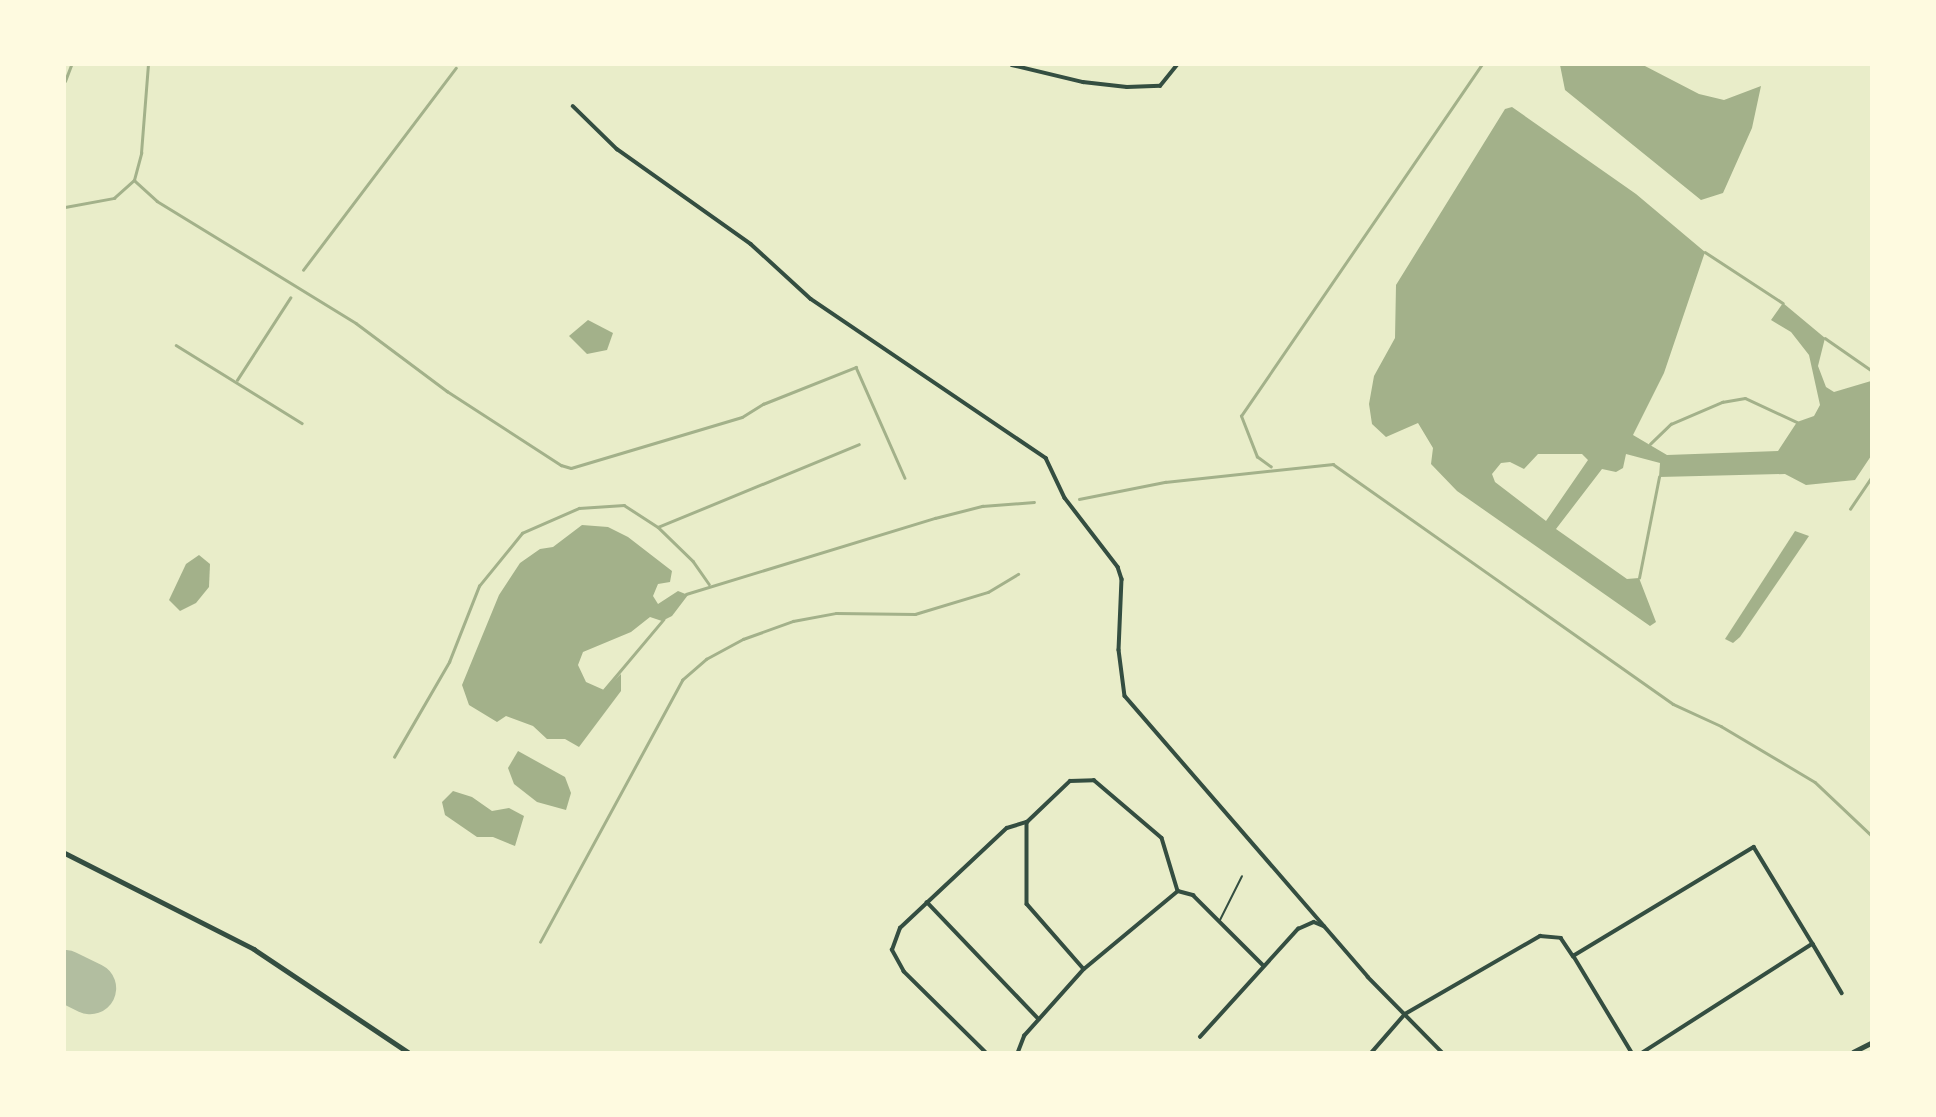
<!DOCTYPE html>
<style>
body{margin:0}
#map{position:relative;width:1936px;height:1117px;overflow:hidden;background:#e9edc9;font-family:"Fira Sans",sans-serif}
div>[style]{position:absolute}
.water>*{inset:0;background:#a3b18a}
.stream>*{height:2.5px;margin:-1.25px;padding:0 1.25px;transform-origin:1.25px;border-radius:1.25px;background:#a3b18a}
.runway>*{height:52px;margin:-26px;padding:0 26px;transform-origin:26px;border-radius:26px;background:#b2bea0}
.service>*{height:2px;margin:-1px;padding:0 1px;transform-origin:1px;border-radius:1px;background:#344e41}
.minor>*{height:3.5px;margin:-1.75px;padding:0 1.75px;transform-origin:1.75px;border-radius:1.75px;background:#344e41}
.secondary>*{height:4.5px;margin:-2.25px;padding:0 2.25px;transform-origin:2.25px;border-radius:2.25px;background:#344e41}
span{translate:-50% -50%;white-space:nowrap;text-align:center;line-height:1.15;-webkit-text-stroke:7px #fefae0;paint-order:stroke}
.frame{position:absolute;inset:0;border:66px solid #fefae0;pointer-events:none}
</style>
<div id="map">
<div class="water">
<i style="clip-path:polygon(1560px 65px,1643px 65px,1699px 94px,1724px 100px,1761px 86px,1752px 128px,1723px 193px,1701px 200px,1565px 90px)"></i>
<i style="clip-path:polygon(evenodd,1512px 107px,1636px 194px,1705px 252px,1664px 373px,1633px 435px,1667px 455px,1778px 451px,1797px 422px,1814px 416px,1820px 405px,1809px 355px,1791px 332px,1771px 320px,1783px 303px,1825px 338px,1818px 366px,1826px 387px,1834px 392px,1871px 381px,1871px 456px,1855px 480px,1806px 485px,1785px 474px,1659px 477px,1660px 463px,1626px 454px,1623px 468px,1616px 472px,1602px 469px,1556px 529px,1627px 579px,1639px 578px,1656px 622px,1650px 626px,1457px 491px,1431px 464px,1433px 448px,1418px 423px,1386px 437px,1372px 424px,1369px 404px,1374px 376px,1395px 338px,1396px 285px,1505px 109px,1512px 107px,1538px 454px,1582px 454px,1588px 460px,1546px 521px,1495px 482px,1492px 474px,1501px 463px,1510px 462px,1524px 469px,1538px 454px)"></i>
<i style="clip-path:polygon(588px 320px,613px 333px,607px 350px,587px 354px,569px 336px)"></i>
<i style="clip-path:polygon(582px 525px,608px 527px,628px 537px,672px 571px,670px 582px,658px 584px,653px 596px,658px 604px,678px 591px,688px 595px,672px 616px,662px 621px,650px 617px,631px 632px,583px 652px,578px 665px,586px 682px,604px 690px,621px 674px,621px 691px,579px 747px,565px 739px,547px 739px,533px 726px,506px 716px,497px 722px,469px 705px,462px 685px,499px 595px,520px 563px,540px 549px,553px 547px)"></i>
<i style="clip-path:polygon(1795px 531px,1809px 536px,1740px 637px,1733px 643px,1725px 639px)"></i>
<i style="clip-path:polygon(199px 555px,210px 564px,209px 587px,196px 603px,180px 611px,169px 600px,186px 564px)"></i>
<i style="clip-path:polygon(518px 751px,565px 777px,571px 793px,566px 810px,537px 802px,514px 784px,508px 768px)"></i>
<i style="clip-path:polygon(453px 791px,472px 797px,492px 811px,509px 808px,524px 816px,515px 846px,493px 837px,477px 837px,445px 815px,442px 802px)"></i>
</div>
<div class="stream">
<i style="left:65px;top:81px;width:17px;rotate:-69deg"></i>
<i style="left:134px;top:180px;width:31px;rotate:42deg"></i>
<i style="left:157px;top:201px;width:233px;rotate:31.5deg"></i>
<i style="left:356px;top:323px;width:114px;rotate:36.8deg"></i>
<i style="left:447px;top:391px;width:136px;rotate:33deg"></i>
<i style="left:561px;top:465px;width:10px;rotate:17deg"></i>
<i style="left:571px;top:468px;width:178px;rotate:-16.6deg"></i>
<i style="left:742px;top:417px;width:25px;rotate:-32deg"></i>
<i style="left:763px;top:404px;width:100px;rotate:-21.7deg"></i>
<i style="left:856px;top:367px;width:121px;rotate:66.2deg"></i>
<i style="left:65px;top:207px;width:50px;rotate:-10.4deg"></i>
<i style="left:114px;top:198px;width:27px;rotate:-42deg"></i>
<i style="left:134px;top:180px;width:28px;rotate:-75deg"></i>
<i style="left:141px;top:153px;width:88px;rotate:-85.5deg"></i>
<i style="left:1705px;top:252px;width:93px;rotate:33.2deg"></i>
<i style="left:303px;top:270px;width:253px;rotate:-52.9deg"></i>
<i style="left:1825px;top:338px;width:56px;rotate:34.8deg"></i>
<i style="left:176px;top:345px;width:148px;rotate:31.8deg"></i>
<i style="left:237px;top:380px;width:98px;rotate:-57.1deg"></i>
<i style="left:1650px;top:444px;width:29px;rotate:-44deg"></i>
<i style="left:1671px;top:424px;width:56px;rotate:-23.3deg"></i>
<i style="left:1722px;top:402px;width:23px;rotate:-10deg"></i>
<i style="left:1745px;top:398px;width:57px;rotate:24.8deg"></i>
<i style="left:1271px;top:467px;width:17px;rotate:-144deg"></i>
<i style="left:1257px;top:457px;width:44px;rotate:-111.3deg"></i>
<i style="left:1241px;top:416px;width:425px;rotate:-55.6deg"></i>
<i style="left:1079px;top:499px;width:88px;rotate:-11.2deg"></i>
<i style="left:1165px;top:482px;width:169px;rotate:-6.1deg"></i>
<i style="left:1333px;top:464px;width:416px;rotate:35.2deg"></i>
<i style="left:1673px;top:704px;width:53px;rotate:24.6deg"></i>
<i style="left:1721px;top:726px;width:109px;rotate:30.8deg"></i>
<i style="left:1815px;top:782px;width:77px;rotate:43.4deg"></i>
<i style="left:1850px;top:509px;width:37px;rotate:-56deg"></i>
<i style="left:658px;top:527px;width:217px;rotate:-22.4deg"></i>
<i style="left:1639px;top:578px;width:103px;rotate:-78.8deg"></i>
<i style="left:686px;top:594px;width:260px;rotate:-17deg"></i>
<i style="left:935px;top:518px;width:49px;rotate:-14.3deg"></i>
<i style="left:982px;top:506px;width:52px;rotate:-4.4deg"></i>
<i style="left:604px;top:690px;width:92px;rotate:-49.9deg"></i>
<i style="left:394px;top:757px;width:110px;rotate:-59.9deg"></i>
<i style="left:449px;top:662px;width:82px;rotate:-68.5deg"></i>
<i style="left:479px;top:586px;width:68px;rotate:-50.9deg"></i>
<i style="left:522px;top:533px;width:62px;rotate:-23.7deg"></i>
<i style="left:579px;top:508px;width:45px;rotate:-3.8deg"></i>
<i style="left:624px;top:505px;width:40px;rotate:32.9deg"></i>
<i style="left:658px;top:527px;width:49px;rotate:44.2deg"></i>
<i style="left:693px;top:561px;width:28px;rotate:55deg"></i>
<i style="left:540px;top:942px;width:298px;rotate:-61.5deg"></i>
<i style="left:682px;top:680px;width:32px;rotate:-41deg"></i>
<i style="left:706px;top:659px;width:42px;rotate:-28.4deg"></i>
<i style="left:743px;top:639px;width:53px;rotate:-19.8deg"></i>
<i style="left:793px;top:621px;width:44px;rotate:-10.5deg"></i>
<i style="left:836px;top:613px;width:79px;rotate:0.7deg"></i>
<i style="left:915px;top:614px;width:76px;rotate:-16.8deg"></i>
<i style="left:988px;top:592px;width:35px;rotate:-31deg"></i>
</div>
<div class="runway">
<i style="left:65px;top:976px;width:28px;rotate:26deg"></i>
</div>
<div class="service">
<i style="left:1220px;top:920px;width:49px;rotate:-63.4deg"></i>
</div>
<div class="minor">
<i style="left:1012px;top:65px;width:73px;rotate:13.5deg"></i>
<i style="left:1083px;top:82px;width:44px;rotate:6.5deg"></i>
<i style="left:1127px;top:87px;width:33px;rotate:-2deg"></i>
<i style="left:1160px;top:86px;width:27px;rotate:-51deg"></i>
<i style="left:573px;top:106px;width:62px;rotate:44.3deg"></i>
<i style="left:617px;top:149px;width:164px;rotate:35.3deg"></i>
<i style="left:751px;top:244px;width:81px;rotate:42.5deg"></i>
<i style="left:811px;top:299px;width:284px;rotate:34.1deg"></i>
<i style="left:1046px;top:458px;width:44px;rotate:64.6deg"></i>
<i style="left:1065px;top:498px;width:87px;rotate:52.5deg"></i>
<i style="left:1118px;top:567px;width:13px;rotate:72deg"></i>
<i style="left:1122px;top:579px;width:71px;rotate:92.4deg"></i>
<i style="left:1119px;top:650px;width:46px;rotate:82.6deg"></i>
<i style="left:1125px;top:696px;width:371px;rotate:49.1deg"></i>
<i style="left:1368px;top:977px;width:105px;rotate:45.4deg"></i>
<i style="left:1027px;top:822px;width:82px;rotate:90deg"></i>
<i style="left:1027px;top:904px;width:86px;rotate:48.8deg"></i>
<i style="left:927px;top:902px;width:162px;rotate:46.3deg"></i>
<i style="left:1813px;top:944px;width:57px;rotate:59.4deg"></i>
<i style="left:1200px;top:1037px;width:146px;rotate:-47.8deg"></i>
<i style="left:1298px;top:929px;width:17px;rotate:-24deg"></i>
<i style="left:1314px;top:922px;width:11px;rotate:22deg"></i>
<i style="left:985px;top:1052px;width:114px;rotate:-135.4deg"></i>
<i style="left:904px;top:972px;width:25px;rotate:-119deg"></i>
<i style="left:892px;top:950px;width:23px;rotate:-70deg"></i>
<i style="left:900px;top:928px;width:146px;rotate:-43.1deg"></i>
<i style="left:1007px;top:828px;width:21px;rotate:-17deg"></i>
<i style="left:1027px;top:822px;width:59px;rotate:-43.6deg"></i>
<i style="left:1070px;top:781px;width:24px;rotate:-2deg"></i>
<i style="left:1094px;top:780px;width:89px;rotate:40.5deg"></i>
<i style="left:1162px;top:838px;width:55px;rotate:73.2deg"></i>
<i style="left:1018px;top:1052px;width:17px;rotate:-69deg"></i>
<i style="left:1024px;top:1036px;width:90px;rotate:-48.2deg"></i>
<i style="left:1084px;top:969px;width:122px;rotate:-39.7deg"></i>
<i style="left:1178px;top:891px;width:16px;rotate:15deg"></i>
<i style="left:1193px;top:895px;width:99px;rotate:45deg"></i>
<i style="left:1372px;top:1052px;width:50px;rotate:-49deg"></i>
<i style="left:1405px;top:1014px;width:156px;rotate:-30deg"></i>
<i style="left:1540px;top:936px;width:21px;rotate:5deg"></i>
<i style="left:1561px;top:938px;width:22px;rotate:56deg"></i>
<i style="left:1631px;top:1052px;width:112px;rotate:-121.1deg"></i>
<i style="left:1573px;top:956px;width:211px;rotate:-31.1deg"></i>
<i style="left:1754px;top:847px;width:114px;rotate:58.7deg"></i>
<i style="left:1813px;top:944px;width:201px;rotate:147.4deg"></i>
</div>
<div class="secondary">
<i style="left:65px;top:853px;width:212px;rotate:26.9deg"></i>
<i style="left:254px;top:949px;width:185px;rotate:33.8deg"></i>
<i style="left:1853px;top:1052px;width:20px;rotate:-27deg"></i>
</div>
<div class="frame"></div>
</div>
